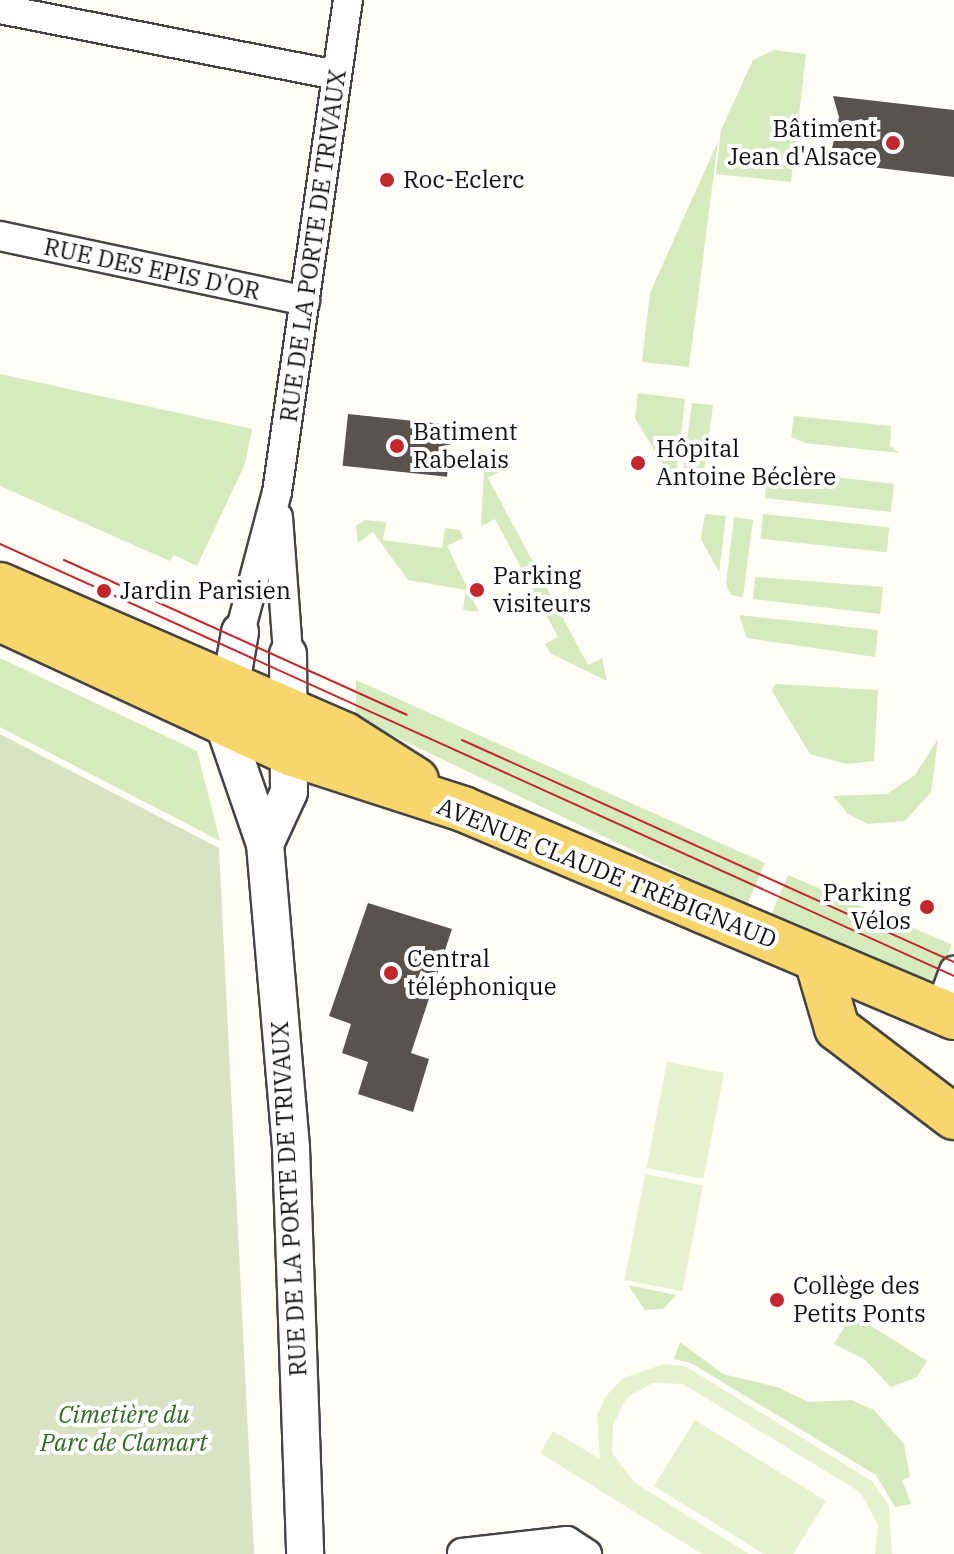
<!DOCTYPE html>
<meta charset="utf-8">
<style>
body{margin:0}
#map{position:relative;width:954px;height:1554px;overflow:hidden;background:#fffdf5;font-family:"IBM Plex Serif",serif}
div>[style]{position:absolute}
.green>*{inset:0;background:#d5ebbd;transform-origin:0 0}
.cemetery>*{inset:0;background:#d9e3c4}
.pitch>*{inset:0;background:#e6f2cf;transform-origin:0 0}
.building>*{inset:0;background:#5a524d;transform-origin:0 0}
.roads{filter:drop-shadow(2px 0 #444) drop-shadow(-2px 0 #444) drop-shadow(0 2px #444) drop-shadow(0 -2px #444)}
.minor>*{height:28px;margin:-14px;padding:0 14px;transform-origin:14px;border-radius:14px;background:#fff}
.tertiary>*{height:36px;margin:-18px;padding:0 18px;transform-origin:18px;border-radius:18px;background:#fff}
.primary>*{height:44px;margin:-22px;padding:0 22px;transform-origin:22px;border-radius:22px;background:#f9d66b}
.tram>*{height:2px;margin:-1px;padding:0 1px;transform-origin:1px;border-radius:1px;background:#c4262e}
.dots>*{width:22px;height:22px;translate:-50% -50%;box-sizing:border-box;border:4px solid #fff;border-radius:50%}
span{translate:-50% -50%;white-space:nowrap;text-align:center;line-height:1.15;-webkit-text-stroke:8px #fff;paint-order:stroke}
.poi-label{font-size:24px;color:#111}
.right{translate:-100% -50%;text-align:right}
.left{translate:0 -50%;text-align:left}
.street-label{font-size:24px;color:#111}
.park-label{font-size:24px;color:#2f6b1f;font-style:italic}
</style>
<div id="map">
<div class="green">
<i style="clip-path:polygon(774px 50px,806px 54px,791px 182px,716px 174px,721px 130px,753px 60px)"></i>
<i style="clip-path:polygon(718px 141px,689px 367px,642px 362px,650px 293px)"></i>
<i style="clip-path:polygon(0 374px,252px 429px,245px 464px,197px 566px,174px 555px,170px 561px,0 486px)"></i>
<i style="clip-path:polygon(638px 393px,685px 399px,675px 485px,635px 418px)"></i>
<i style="clip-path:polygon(692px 403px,713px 405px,702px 485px,696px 489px,681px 488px)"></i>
<i style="clip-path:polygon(794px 416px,891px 426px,890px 446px,899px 453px,805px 443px,791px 437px)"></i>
<i style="clip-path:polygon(495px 464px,504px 469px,488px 478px,588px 665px,602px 658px,607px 681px,550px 653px,545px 644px,558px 637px,495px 519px,481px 526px,484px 472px)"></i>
<i style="clip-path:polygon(802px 473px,894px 484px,891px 512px,765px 498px,767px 475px)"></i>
<i style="clip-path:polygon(705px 514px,726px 516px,719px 572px,701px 539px)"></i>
<i style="left:763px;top:514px;width:127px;height:25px;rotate:6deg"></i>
<i style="clip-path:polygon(734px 517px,753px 520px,743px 597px,731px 595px,726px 585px)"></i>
<i style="clip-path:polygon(365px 520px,386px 522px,383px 540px,442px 548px,445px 528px,460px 530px,463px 538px,447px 546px,479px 612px,463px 610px,466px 590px,408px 580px,373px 532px,358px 543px,356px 526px)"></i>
<i style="clip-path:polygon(755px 577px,883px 587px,880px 614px,753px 599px)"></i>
<i style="clip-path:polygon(739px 615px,878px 630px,875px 657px,747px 638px)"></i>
<i style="clip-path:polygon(0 658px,197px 751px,220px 841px,0 727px)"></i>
<i style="clip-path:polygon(356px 680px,765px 863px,747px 905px,356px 718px)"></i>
<i style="clip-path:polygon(775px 684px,878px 690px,874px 761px,846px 764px,810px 754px,772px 691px)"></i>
<i style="clip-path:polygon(938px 739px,931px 792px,905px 821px,868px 824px,848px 814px,833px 796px,887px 794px,915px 775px)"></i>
<i style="left:788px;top:875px;width:178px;height:45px;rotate:23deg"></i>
<i style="clip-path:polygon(628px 1285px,676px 1295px,663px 1309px,645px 1310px)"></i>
<i style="clip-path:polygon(852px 1314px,927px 1361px,917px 1377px,891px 1387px,864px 1359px,834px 1344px)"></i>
<i style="clip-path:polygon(680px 1342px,723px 1374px,777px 1387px,808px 1402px,851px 1400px,874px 1410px,904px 1444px,910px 1477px,902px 1480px,911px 1504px,895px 1507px,876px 1475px,691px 1363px,674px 1359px)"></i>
</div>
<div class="cemetery">
<i style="clip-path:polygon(0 734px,219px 848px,254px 1554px,0 1554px)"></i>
</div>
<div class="pitch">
<i style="left:667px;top:1062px;width:58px;height:108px;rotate:11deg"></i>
<i style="left:645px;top:1174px;width:59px;height:108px;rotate:11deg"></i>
<i style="clip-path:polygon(664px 1364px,685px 1366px,872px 1481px,889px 1506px,892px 1554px,875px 1554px,878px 1525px,860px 1492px,683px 1384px,653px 1383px,627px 1397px,613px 1425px,612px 1453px,635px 1483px,749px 1554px,702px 1554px,540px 1453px,553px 1431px,600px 1459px,597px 1415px,606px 1396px,623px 1378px)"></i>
<i style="clip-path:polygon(695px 1420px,826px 1501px,793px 1554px,764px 1554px,654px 1486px)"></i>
</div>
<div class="building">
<i style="clip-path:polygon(833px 96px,954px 110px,954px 177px,829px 162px,839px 117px)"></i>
<i style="left:348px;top:414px;width:105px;height:52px;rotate:6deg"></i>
<i style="clip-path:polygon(368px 903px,452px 929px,411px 1053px,429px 1059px,413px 1112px,358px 1094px,368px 1062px,342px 1053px,351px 1024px,329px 1016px)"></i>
</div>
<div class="roads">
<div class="minor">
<i style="left:0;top:9px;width:342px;rotate:11.1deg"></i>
<i style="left:0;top:236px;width:312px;rotate:12deg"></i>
<i style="left:278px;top:517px;width:137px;rotate:85.8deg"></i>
<i style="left:240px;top:632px;width:145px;rotate:-75.2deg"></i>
<i style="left:277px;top:492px;width:497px;rotate:-81.8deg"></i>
<i style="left:939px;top:1012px;width:44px;rotate:-69.9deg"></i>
<i style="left:462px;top:1553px;width:106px;rotate:-6.5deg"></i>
<i style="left:567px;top:1541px;width:24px;rotate:33deg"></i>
</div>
<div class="tertiary">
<i style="left:240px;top:632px;width:94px;rotate:99.8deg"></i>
<i style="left:224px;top:725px;width:126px;rotate:71deg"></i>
<i style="left:265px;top:844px;width:305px;rotate:85.1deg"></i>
<i style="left:291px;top:1148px;width:406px;rotate:88deg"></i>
<i style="left:265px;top:844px;width:57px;rotate:-65.2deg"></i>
<i style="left:289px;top:792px;width:138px;rotate:-90.4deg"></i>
</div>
<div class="primary">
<i style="left:0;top:585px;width:376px;rotate:23.5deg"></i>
<i style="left:345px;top:735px;width:84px;rotate:32.4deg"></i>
<i style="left:0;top:619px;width:319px;rotate:24.8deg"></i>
<i style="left:290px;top:753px;width:182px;rotate:17.9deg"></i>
<i style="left:463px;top:809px;width:533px;rotate:22.96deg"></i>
<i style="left:817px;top:960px;width:71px;rotate:73.6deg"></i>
<i style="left:837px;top:1028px;width:147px;rotate:37.3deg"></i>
</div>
</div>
<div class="tram">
<i style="left:0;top:544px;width:1047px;rotate:24.36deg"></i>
<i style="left:64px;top:560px;width:376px;rotate:24.3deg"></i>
<i style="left:462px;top:740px;width:540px;rotate:24.29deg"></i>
</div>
<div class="dots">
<i style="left:893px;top:143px;background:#c4262e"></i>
<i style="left:387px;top:180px;background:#c4262e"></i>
<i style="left:397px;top:446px;background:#c4262e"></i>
<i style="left:638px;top:463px;background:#c4262e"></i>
<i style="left:477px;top:590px;background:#c4262e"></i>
<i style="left:104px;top:591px;background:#c4262e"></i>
<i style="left:927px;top:907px;background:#c4262e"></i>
<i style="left:391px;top:973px;background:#c4262e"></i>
<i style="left:777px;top:1300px;background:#c4262e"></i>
</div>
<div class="poi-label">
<span class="right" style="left:877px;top:143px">Bâtiment<br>Jean d'Alsace</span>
<span class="left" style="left:403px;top:180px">Roc-Eclerc</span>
<span class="left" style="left:413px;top:446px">Batiment<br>Rabelais</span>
<span class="left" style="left:656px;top:463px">Hôpital<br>Antoine Béclère</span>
<span class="left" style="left:493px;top:590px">Parking<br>visiteurs</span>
<span class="left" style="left:120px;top:591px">Jardin Parisien</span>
<span class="right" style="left:911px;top:907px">Parking<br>Vélos</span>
<span class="left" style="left:407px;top:973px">Central<br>téléphonique</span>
<span class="left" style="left:793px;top:1300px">Collège des<br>Petits Ponts</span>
</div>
<div class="street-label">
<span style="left:313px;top:246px;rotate:-82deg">RUE DE LA PORTE DE TRIVAUX</span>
<span style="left:152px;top:269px;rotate:12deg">RUE DES EPIS D'OR</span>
<span style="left:607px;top:873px;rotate:22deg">AVENUE CLAUDE TRÉBIGNAUD</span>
<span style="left:289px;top:1199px;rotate:-93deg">RUE DE LA PORTE DE TRIVAUX</span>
</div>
<div class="park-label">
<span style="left:124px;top:1429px">Cimetière du<br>Parc de Clamart</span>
</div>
</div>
